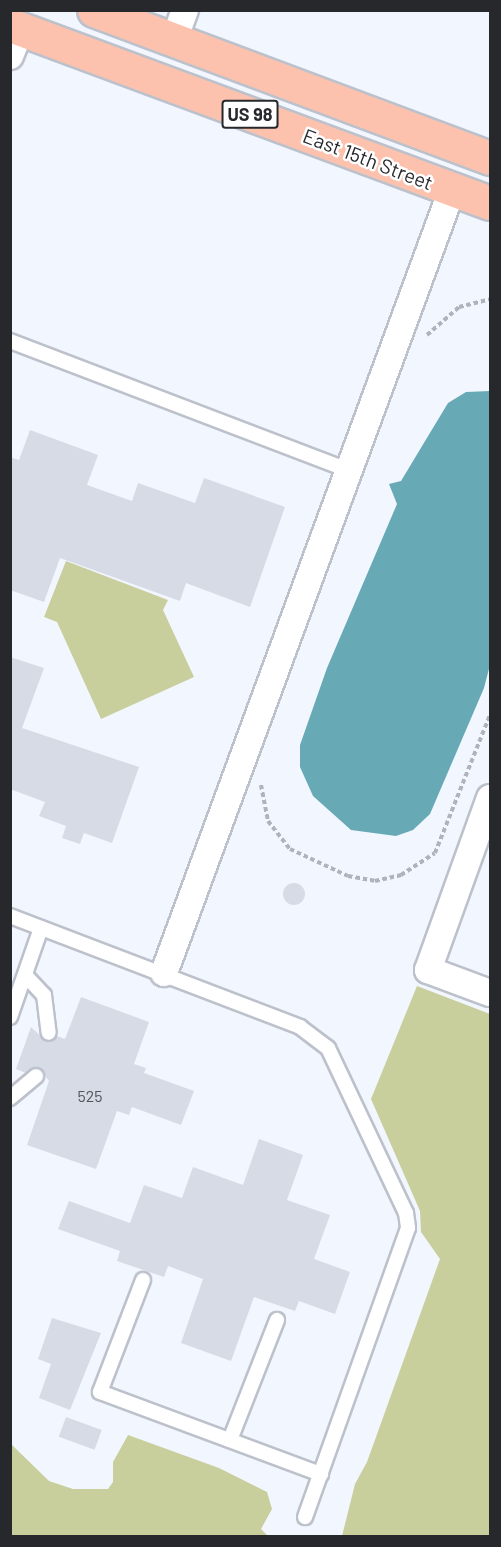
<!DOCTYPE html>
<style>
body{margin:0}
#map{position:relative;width:501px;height:1547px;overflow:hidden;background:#f2f6ff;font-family:Barlow,sans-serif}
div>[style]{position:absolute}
.green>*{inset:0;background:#c9ce9d}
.water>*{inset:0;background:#67aab5}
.building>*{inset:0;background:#d6dbe6;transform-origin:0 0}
.round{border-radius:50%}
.path>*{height:4px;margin-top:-2px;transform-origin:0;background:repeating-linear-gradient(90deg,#afb3ba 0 4.5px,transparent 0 7.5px)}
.roads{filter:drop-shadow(2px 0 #bcc1cb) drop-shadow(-2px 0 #bcc1cb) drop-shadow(0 2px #bcc1cb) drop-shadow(0 -2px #bcc1cb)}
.service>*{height:14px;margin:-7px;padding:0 7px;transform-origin:7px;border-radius:7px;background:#fff}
.minor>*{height:26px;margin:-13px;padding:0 13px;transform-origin:13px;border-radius:13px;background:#fff}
.primary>*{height:33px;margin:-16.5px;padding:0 16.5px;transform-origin:16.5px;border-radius:16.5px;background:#fcc2ad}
span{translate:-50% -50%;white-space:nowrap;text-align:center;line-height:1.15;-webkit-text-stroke:5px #fff;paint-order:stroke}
.number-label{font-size:16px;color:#52555a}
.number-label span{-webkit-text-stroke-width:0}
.shield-label span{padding:2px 4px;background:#fff;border:2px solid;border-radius:4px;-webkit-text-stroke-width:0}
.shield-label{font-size:18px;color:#26282c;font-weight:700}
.street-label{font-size:20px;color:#26282c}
.frame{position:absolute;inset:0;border:12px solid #26282c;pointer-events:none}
</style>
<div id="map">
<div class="green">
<i style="clip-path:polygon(66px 561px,168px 600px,163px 610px,194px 677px,101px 719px,57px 622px,44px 617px)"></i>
<i style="clip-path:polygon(417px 986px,490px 1014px,490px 1536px,342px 1536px,355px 1484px,367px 1462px,440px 1259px,421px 1232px,420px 1211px,371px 1099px)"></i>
<i style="clip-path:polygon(128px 1435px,219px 1468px,267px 1492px,272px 1509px,261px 1529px,268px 1536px,11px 1536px,11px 1444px,49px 1481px,73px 1489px,108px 1489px,113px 1482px,113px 1462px)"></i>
</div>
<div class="water">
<i style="clip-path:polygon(490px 391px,490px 665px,484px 688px,430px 814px,413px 830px,396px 836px,351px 830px,313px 796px,300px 767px,300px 745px,327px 668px,397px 504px,389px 484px,401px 481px,448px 403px,466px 392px)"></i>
</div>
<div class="building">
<i style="clip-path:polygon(30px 430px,98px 455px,87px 485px,132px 501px,138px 483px,195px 503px,204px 478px,285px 507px,250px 607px,186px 583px,180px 601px,60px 558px,44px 602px,10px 590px,10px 457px,19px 460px)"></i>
<i style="clip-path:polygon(10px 657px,44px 668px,22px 728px,139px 767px,112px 843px,84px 833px,80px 844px,62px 838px,66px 826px,39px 816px,45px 802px,10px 789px)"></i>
<i class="round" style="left:283px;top:883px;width:22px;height:22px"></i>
<i style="clip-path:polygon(81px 997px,149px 1022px,134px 1064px,146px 1068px,144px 1073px,194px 1091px,181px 1125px,132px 1107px,129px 1115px,117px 1111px,96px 1169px,27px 1145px,49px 1081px,38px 1067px,26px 1073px,16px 1069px,31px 1027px,46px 1041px,57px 1036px,65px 1039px)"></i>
<i style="clip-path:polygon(259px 1139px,303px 1155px,287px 1200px,330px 1215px,314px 1259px,350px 1272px,335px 1314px,299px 1301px,295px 1311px,254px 1297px,231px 1361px,181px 1343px,203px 1279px,168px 1266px,164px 1277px,117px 1261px,120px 1251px,58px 1229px,69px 1201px,130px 1223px,144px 1185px,182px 1198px,193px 1167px,243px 1185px)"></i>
<i style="clip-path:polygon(52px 1318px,101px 1333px,70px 1410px,39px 1398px,51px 1364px,38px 1359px)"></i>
<i style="left:66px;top:1417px;width:38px;height:21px;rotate:20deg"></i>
</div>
<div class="path">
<i style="left:427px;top:335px;width:43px;rotate:-41.2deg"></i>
<i style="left:459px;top:307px;width:32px;rotate:-14deg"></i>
<i style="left:261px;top:785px;width:37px;rotate:79deg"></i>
<i style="left:268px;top:821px;width:36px;rotate:52deg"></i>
<i style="left:290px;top:849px;width:64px;rotate:25deg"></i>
<i style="left:348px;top:876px;width:27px;rotate:10deg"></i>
<i style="left:375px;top:881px;width:27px;rotate:-13deg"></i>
<i style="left:401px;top:875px;width:40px;rotate:-32.9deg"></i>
<i style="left:435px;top:853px;width:149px;rotate:-68.3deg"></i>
</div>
<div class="roads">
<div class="service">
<i style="left:10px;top:341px;width:361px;rotate:20.9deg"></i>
<i style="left:10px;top:916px;width:311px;rotate:20.9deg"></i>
<i style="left:300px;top:1027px;width:35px;rotate:37deg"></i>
<i style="left:328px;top:1048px;width:183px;rotate:64.7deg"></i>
<i style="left:406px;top:1213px;width:15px;rotate:82deg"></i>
<i style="left:408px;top:1228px;width:307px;rotate:109.6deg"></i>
<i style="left:26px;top:976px;width:26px;rotate:47deg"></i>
<i style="left:44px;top:995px;width:38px;rotate:83deg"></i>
<i style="left:10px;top:1017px;width:94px;rotate:-70.8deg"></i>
<i style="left:10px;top:1098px;width:34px;rotate:-40deg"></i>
<i style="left:143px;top:1280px;width:120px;rotate:111deg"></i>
<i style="left:100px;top:1392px;width:236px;rotate:20.4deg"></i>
<i style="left:230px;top:1440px;width:129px;rotate:-68.6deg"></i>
</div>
<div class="minor">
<i style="left:174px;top:40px;width:32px;rotate:-70deg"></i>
<i style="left:10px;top:56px;width:29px;rotate:-68deg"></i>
<i style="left:490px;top:798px;width:183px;rotate:109.8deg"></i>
<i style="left:428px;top:970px;width:66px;rotate:20.4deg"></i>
<i style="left:164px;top:973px;width:834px;rotate:-69.81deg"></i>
</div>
<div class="primary">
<i style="left:94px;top:10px;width:423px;rotate:20.5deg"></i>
<i style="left:10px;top:25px;width:512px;rotate:20.35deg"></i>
</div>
</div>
<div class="number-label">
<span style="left:90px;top:1096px">525</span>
</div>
<div class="shield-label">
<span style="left:250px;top:114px">US 98</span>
</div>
<div class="street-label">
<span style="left:368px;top:159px;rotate:21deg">East 15th Street</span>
</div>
<div class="frame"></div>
</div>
